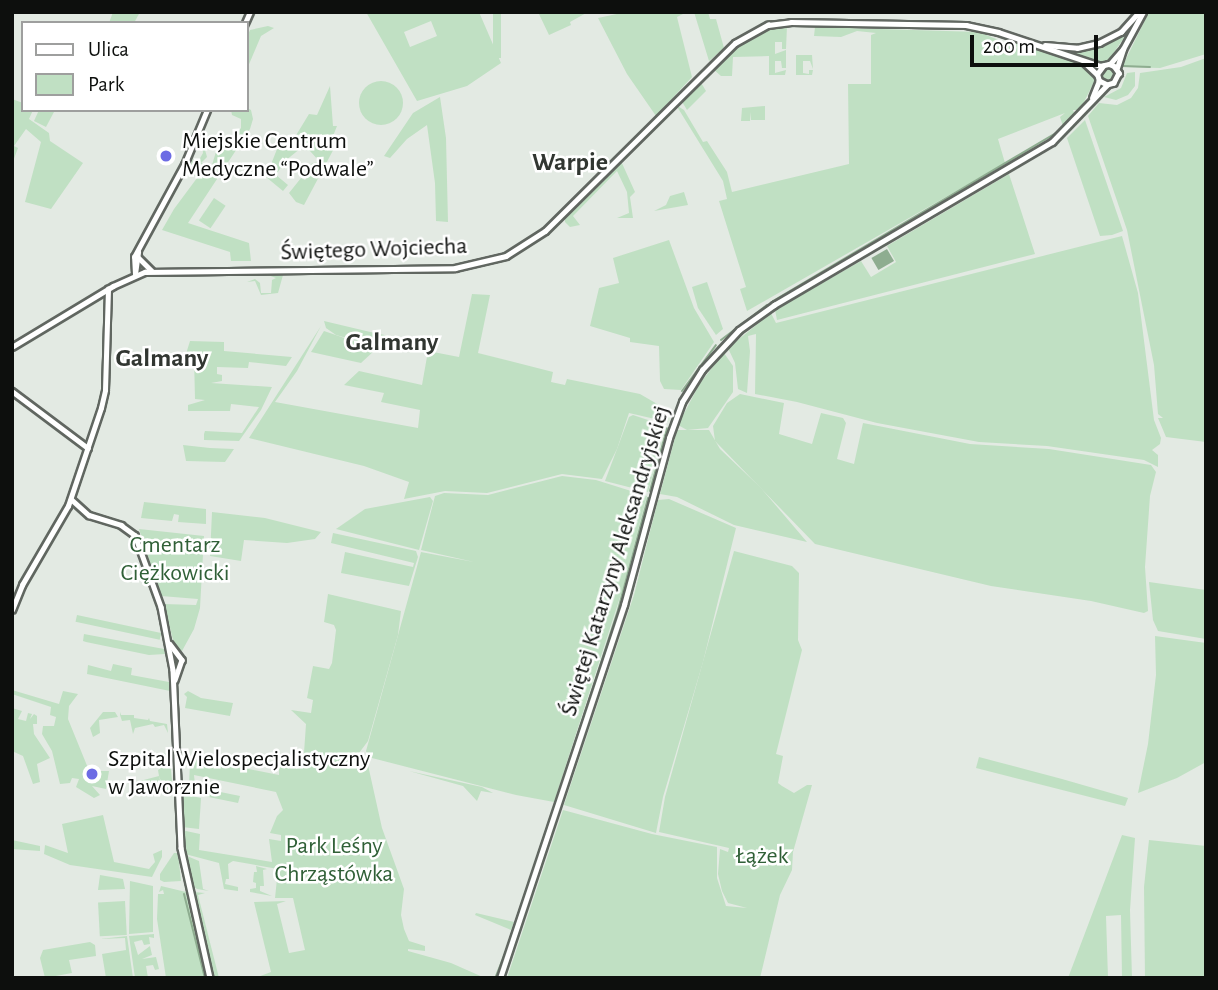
<!DOCTYPE html>
<meta charset="utf-8">
<style>
body{margin:0}
#map{position:relative;width:1218px;height:990px;overflow:hidden;background:#e3eae3;font-family:"Alegreya Sans",sans-serif}
div>[style]{position:absolute}
.green>*{inset:0;background:#c0e0c3;transform-origin:0 0}
.round{border-radius:50%}
.water>*{inset:0;background:#8ead90;transform-origin:0 0}
.stream>*{height:2px;margin:-1px;padding:0 1px;transform-origin:1px;border-radius:1px;background:#8ead90}
.roads{filter:drop-shadow(2px 0 #616761) drop-shadow(-2px 0 #616761) drop-shadow(0 2px #616761) drop-shadow(0 -2px #616761)}
.tertiary>*{height:4.5px;margin:-2.25px;padding:0 2.25px;transform-origin:2.25px;border-radius:2.25px;background:#fff}
.dots>*{width:19px;height:19px;translate:-50% -50%;box-sizing:border-box;border:4px solid #fff;border-radius:50%}
span{translate:-50% -50%;white-space:nowrap;text-align:center;line-height:1.15;-webkit-text-stroke:5px #fff;paint-order:stroke}
.poi-label{font-size:24px;color:#0d0f0d}
.left{translate:0 -50%;text-align:left}
.street-label{font-size:24px;color:#0d0f0d}
.park-label{font-size:24px;color:#306037}
.neighbourhood-label{font-size:26px;color:#313631;font-weight:700}
.frame{position:absolute;inset:0;border:14px solid #0d0f0d;pointer-events:none}
.legend{position:absolute;left:21px;top:21px;width:228px;height:91px;box-sizing:border-box;background:#fff;border:2px solid #9e9f9e;margin:0;padding:9px 12px;list-style:none;font-size:21px;color:#0d0f0d}
.legend li{display:flex;align-items:center;gap:14px;height:35px}
.legend b{width:35px;border:2px solid #9e9f9e}
.scale{position:absolute;left:970px;top:35px;width:128px;height:32px;box-sizing:border-box;border:4px solid #0d0f0d;border-top:0;padding-left:9px;font-size:21px;line-height:24px;white-space:nowrap;color:#0d0f0d;-webkit-text-stroke:5px #fff;paint-order:stroke}
</style>
<div id="map">
<div class="green">
<i style="clip-path:polygon(113px 12px,140px 12px,134px 23px,109px 23px)"></i>
<i style="clip-path:polygon(evenodd,366px 12px,479px 12px,501px 63px,467px 86px,417px 101px,366px 12px,431px 21px,437px 36px,410px 47px,404px 32px,431px 21px)"></i>
<i style="left:493px;top:12px;width:8px;height:46px"></i>
<i style="clip-path:polygon(538px 12px,588px 12px,570px 22px,571px 25px,549px 35px)"></i>
<i style="clip-path:polygon(626px 12px,687px 12px,677px 17px,692px 77px,656px 116px,627px 74px,598px 18px)"></i>
<i style="clip-path:polygon(694px 12px,708px 12px,710px 19px,716px 19px,724px 48px,709px 61px)"></i>
<i style="clip-path:polygon(1149px 12px,1206px 12px,1206px 54px,1160px 68px,1122px 67px)"></i>
<i style="clip-path:polygon(1137px 19px,1108px 61px,1097px 62px,1064px 50px,1101px 45px,1121px 34px)"></i>
<i style="clip-path:polygon(268px 26px,274px 28px,261px 36px,247px 69px,247px 37px,250px 30px)"></i>
<i style="clip-path:polygon(787px 26px,786px 49px,782px 49px,782px 42px,775px 42px,775px 54px,786px 50px,786px 68px,782px 68px,781px 61px,775px 61px,775px 73px,786px 70px,785px 75px,769px 75px,769px 56px,733px 57px,732px 76px,721px 76px,713px 69px,739px 43px,760px 31px)"></i>
<i style="clip-path:polygon(815px 27px,979px 32px,1011px 45px,1014px 41px,1070px 59px,1092px 72px,1095px 80px,1080px 110px,1073px 110px,1075px 115px,1063px 126px,1060px 117px,1065px 113px,998px 139px,1005px 163px,747px 311px,740px 289px,746px 287px,719px 201px,727px 199px,723px 181px,676px 105px,684px 110px,703px 142px,707px 141px,727px 172px,732px 192px,849px 164px,848px 84px,871px 84px,871px 35px,876px 33px,857px 31px,841px 37px,814px 36px)"></i>
<i style="clip-path:polygon(796px 55px,812px 55px,813px 69px,810px 61px,803px 61px,803px 73px,809px 74px,809px 70px,813px 70px,812px 75px,796px 75px)"></i>
<i style="clip-path:polygon(1206px 58px,1206px 442px,1166px 437px,1158px 418px,1163px 418px,1158px 414px,1154px 365px,1127px 230px,1088px 116px,1099px 103px,1117px 105px,1131px 98px,1138px 88px,1140px 73px,1181px 67px)"></i>
<i style="clip-path:polygon(1111px 66px,1117px 72px,1117px 78px,1110px 84px,1101px 81px,1099px 72px,1103px 67px)"></i>
<i style="clip-path:polygon(1135px 72px,1135px 86px,1128px 95px,1116px 100px,1104px 97px,1121px 88px,1127px 73px)"></i>
<i class="round" style="left:359px;top:81px;width:44px;height:44px"></i>
<i style="clip-path:polygon(700px 81px,706px 91px,687px 110px,681px 100px)"></i>
<i style="clip-path:polygon(330px 86px,333px 126px,337px 126px,331px 141px,338px 141px,304px 205px,296px 202px,289px 193px,301px 178px,305px 180px,313px 170px,310px 167px,311px 164px,319px 161px,310px 151px,301px 148px,285px 161px,276px 175px,288px 185px,283px 191px,266px 177px,281px 139px,295px 137px,309px 114px,317px 115px)"></i>
<i style="clip-path:polygon(440px 97px,446px 138px,448px 222px,436px 221px,435px 183px,427px 125px,407px 139px,390px 158px,384px 156px,413px 113px)"></i>
<i style="clip-path:polygon(12px 99px,23px 103px,23px 110px,33px 110px,29px 119px,49px 133px,50px 141px,83px 163px,51px 209px,25px 202px,41px 142px,26px 129px,14px 146px,18px 148px,12px 164px)"></i>
<i style="clip-path:polygon(765px 106px,765px 120px,751px 120px,751px 112px,750px 121px,741px 121px,742px 108px)"></i>
<i style="clip-path:polygon(247px 108px,251px 110px,253px 119px,250px 129px,188px 223px,249px 243px,251px 261px,231px 261px,230px 252px,162px 230px,174px 209px,197px 178px,188px 170px,193px 159px,199px 160px,203px 153px,202px 139px,207px 157px,201px 163px,212px 165px,218px 145px,222px 140px,230px 141px,241px 128px,241px 119px,232px 115px,231px 110px)"></i>
<i style="clip-path:polygon(39px 110px,55px 110px,46px 127px,34px 121px)"></i>
<i style="clip-path:polygon(1085px 120px,1123px 231px,1112px 235px,1100px 236px,1067px 138px)"></i>
<i style="clip-path:polygon(621px 161px,635px 192px,630px 197px,633px 218px,617px 218px,629px 213px,627px 192px,617px 171px,573px 216px,580px 225px,570px 227px,565px 222px,565px 215px)"></i>
<i style="clip-path:polygon(1009px 174px,1035px 254px,777px 320px,775px 310px,861px 261px,871px 277px,896px 262px,887px 246px)"></i>
<i style="clip-path:polygon(684px 192px,688px 205px,654px 211px,666px 205px,670px 196px)"></i>
<i style="left:214px;top:198px;width:14px;height:27px;rotate:34deg"></i>
<i style="clip-path:polygon(1122px 236px,1138px 293px,1154px 420px,1161px 438px,1160px 444px,1152px 450px,1158px 455px,1158px 467px,1144px 460px,1047px 446px,979px 442px,877px 423px,797px 402px,755px 394px,756px 334px,748px 336px,750px 351px,747px 393px,738px 389px,735px 363px,728px 348px,771px 313px,776px 323px)"></i>
<i style="clip-path:polygon(669px 240px,694px 308px,714px 342px,681px 390px,664px 389px,660px 381px,659px 346px,630px 342px,630px 338px,590px 326px,599px 288px,619px 283px,613px 258px)"></i>
<i style="clip-path:polygon(268px 275px,283px 275px,278px 293px,261px 295px,255px 281px,247px 282px,255px 279px,260px 283px,261px 293px,271px 293px,272px 280px,276px 278px)"></i>
<i style="clip-path:polygon(707px 282px,723px 329px,716px 335px,698px 308px,692px 287px)"></i>
<i style="clip-path:polygon(472px 294px,490px 295px,478px 353px,553px 372px,551px 382px,565px 385px,567px 379px,640px 394px,671px 412px,668px 422px,629px 413px,617px 449px,602px 479px,562px 474px,487px 493px,445px 491px,404px 499px,409px 482px,364px 466px,249px 438px,321px 326px,297px 371px,275px 402px,418px 428px,420px 410px,381px 402px,384px 393px,344px 385px,359px 371px,422px 385px,428px 351px,459px 357px)"></i>
<i style="clip-path:polygon(324px 321px,366px 331px,389px 336px,378px 347px,336px 335px,326px 328px)"></i>
<i style="clip-path:polygon(324px 331px,374px 348px,375px 350px,361px 363px,311px 352px)"></i>
<i style="clip-path:polygon(190px 341px,224px 342px,224px 351px,292px 357px,286px 366px,249px 362px,248px 368px,217px 367px,217px 374px,222px 375px,222px 381px,211px 383px,272px 387px,261px 410px,239px 441px,204px 440px,204px 434px,205px 431px,242px 433px,259px 407px,231px 404px,230px 411px,188px 411px,188px 405px,205px 400px,195px 399px,194px 358px,185px 357px)"></i>
<i style="clip-path:polygon(724px 353px,733px 366px,733px 392px,708px 428px,687px 430px,678px 425px,700px 383px)"></i>
<i style="clip-path:polygon(740px 394px,784px 403px,779px 434px,812px 444px,821px 413px,843px 418px,846px 423px,837px 459px,854px 464px,863px 423px,970px 444px,1049px 449px,1151px 465px,1156px 472px,1150px 496px,1145px 567px,1148px 611px,1144px 613px,1091px 601px,991px 586px,815px 544px,715px 441px,713px 426px,727px 403px)"></i>
<i style="clip-path:polygon(633px 415px,666px 426px,648px 492px,605px 481px,629px 417px)"></i>
<i style="clip-path:polygon(677px 430px,709px 430px,720px 449px,761px 488px,807px 542px,734px 525px,677px 497px,660px 494px)"></i>
<i style="clip-path:polygon(183px 445px,210px 448px,234px 449px,225px 462px,186px 461px)"></i>
<i style="clip-path:polygon(562px 476px,596px 480px,647px 496px,623px 588px,554px 802px,516px 795px,368px 757px,366px 751px,421px 552px,474px 562px,421px 550px,435px 496px,444px 493px,488px 495px)"></i>
<i style="clip-path:polygon(430px 497px,433px 501px,419px 550px,336px 529px,365px 509px)"></i>
<i style="clip-path:polygon(669px 499px,736px 528px,703px 662px,663px 797px,656px 833px,564px 805px,634px 595px,658px 500px)"></i>
<i style="clip-path:polygon(144px 502px,206px 509px,206px 524px,178px 522px,179px 515px,174px 514px,172px 521px,141px 518px)"></i>
<i style="clip-path:polygon(212px 512px,265px 518px,321px 532px,315px 539px,287px 543px,244px 540px,241px 561px,210px 556px)"></i>
<i style="clip-path:polygon(139px 529px,204px 536px,200px 608px,194px 629px,182px 651px,175px 648px,164px 604px,196px 605px,198px 599px,161px 596px)"></i>
<i style="clip-path:polygon(333px 533px,416px 551px,418px 557px,409px 586px,341px 573px,345px 552px,413px 567px,414px 563px,331px 543px)"></i>
<i style="clip-path:polygon(734px 551px,792px 566px,799px 573px,798px 640px,802px 650px,776px 754px,783px 756px,778px 783px,782px 786px,794px 793px,807px 785px,812px 785px,793px 852px,792px 870px,780px 895px,760px 978px,507px 978px,563px 810px,652px 834px,717px 847px,717px 878px,726px 906px,747px 908px,728px 903px,722px 891px,718px 874px,720px 849px,728px 852px,729px 848px,659px 832px,665px 797px)"></i>
<i style="clip-path:polygon(1149px 582px,1206px 590px,1206px 639px,1158px 631px,1153px 620px)"></i>
<i style="clip-path:polygon(328px 594px,401px 611px,398px 635px,368px 741px,359px 753px,366px 756px,382px 828px,404px 889px,401px 915px,404px 929px,409px 941px,425px 946px,425px 951px,408px 949px,408px 951px,451px 963px,485px 978px,255px 978px,271px 972px,254px 902px,286px 901px,277px 904px,289px 953px,305px 950px,293px 898px,275px 898px,278px 869px,233px 861px,228px 864px,229px 879px,226px 879px,225px 884px,238px 887px,238px 891px,224px 889px,219px 863px,185px 854px,182px 832px,186px 831px,200px 834px,199px 850px,272px 862px,269px 839px,281px 841px,281px 835px,270px 833px,277px 816px,283px 810px,276px 792px,194px 775px,195px 785px,189px 786px,190px 763px,187px 761px,198px 759px,279px 775px,279px 766px,303px 767px,306px 724px,291px 710px,311px 713px,313px 700px,307px 698px,313px 666px,329px 669px,332px 663px,336px 630px,334px 625px,324px 622px)"></i>
<i style="left:77px;top:615px;width:86px;height:7px;rotate:12deg"></i>
<i style="clip-path:polygon(84px 634px,164px 649px,165px 654px,149px 655px,86px 642px,83px 641px)"></i>
<i style="clip-path:polygon(1155px 636px,1206px 643px,1206px 762px,1177px 778px,1138px 793px,1148px 744px,1156px 675px)"></i>
<i style="clip-path:polygon(113px 664px,132px 668px,131px 675px,169px 682px,170px 691px,87px 674px,88px 665px,111px 671px)"></i>
<i style="clip-path:polygon(12px 690px,59px 704px,63px 691px,78px 694px,69px 706px,68px 719px,88px 768px,94px 771px,109px 771px,106px 789px,92px 786px,100px 795px,94px 798px,76px 787px,79px 779px,72px 778px,70px 783px,60px 784px,52px 751px,42px 734px,43px 726px,54px 726px,56px 717px,50px 715px,51px 707px,12px 694px)"></i>
<i style="clip-path:polygon(188px 691px,201px 698px,233px 703px,230px 716px,185px 708px,187px 697px,184px 694px)"></i>
<i style="clip-path:polygon(12px 708px,22px 711px,18px 719px,26px 721px,28px 713px,32px 714px,30px 719px,34px 714px,37px 716px,37px 724px,33px 724px,34px 734px,50px 758px,37px 764px,40px 782px,33px 784px,23px 756px,12px 751px)"></i>
<i style="clip-path:polygon(103px 712px,115px 712px,118px 717px,99px 720px,100px 733px,93px 737px,90px 728px)"></i>
<i style="clip-path:polygon(121px 712px,121px 715px,134px 715px,134px 718px,148px 720px,149px 718px,150px 721px,167px 724px,168px 733px,164px 725px,155px 727px,153px 724px,135px 728px,133px 734px,130px 720px,122px 721px,120px 715px)"></i>
<i style="clip-path:polygon(169px 753px,173px 789px,165px 792px,159px 776px,163px 792px,139px 794px,136px 782px,159px 776px,158px 770px,165px 765px,160px 754px)"></i>
<i style="clip-path:polygon(979px 757px,1062px 779px,1128px 798px,1125px 806px,976px 768px)"></i>
<i style="clip-path:polygon(409px 771px,482px 787px,493px 793px,481px 791px,477px 801px,463px 786px)"></i>
<i style="clip-path:polygon(196px 787px,240px 796px,238px 803px,189px 793px,190px 788px)"></i>
<i style="clip-path:polygon(182px 794px,201px 798px,199px 829px,182px 827px)"></i>
<i style="clip-path:polygon(103px 815px,114px 862px,149px 869px,155px 862px,153px 854px,162px 850px,162px 857px,152px 877px,70px 865px,44px 854px,45px 845px,68px 853px,62px 824px)"></i>
<i style="clip-path:polygon(1122px 835px,1135px 838px,1130px 910px,1132px 978px,1122px 978px,1121px 915px,1106px 916px,1108px 978px,1068px 978px)"></i>
<i style="clip-path:polygon(12px 840px,40px 846px,40px 851px,12px 849px)"></i>
<i style="clip-path:polygon(1149px 840px,1206px 846px,1206px 978px,1145px 978px,1144px 887px)"></i>
<i style="clip-path:polygon(174px 853px,178px 853px,181px 881px,164px 882px,160px 880px,160px 874px)"></i>
<i style="clip-path:polygon(187px 856px,199px 861px,203px 889px,209px 891px,197px 889px,191px 885px,184px 857px)"></i>
<i style="clip-path:polygon(256px 866px,267px 869px,263px 870px,264px 886px,260px 886px,260px 891px,272px 896px,250px 892px,250px 889px,256px 888px,256px 883px,253px 882px,254px 872px,257px 872px)"></i>
<i style="clip-path:polygon(100px 875px,123px 879px,125px 889px,98px 890px)"></i>
<i style="clip-path:polygon(130px 881px,153px 886px,153px 932px,129px 934px)"></i>
<i style="clip-path:polygon(161px 886px,186px 892px,208px 978px,166px 978px,157px 919px,158px 894px,164px 894px,163px 890px,159px 892px)"></i>
<i style="clip-path:polygon(193px 892px,205px 893px,198px 895px,219px 978px,212px 978px)"></i>
<i style="left:125px;top:901px;width:34px;height:27px;rotate:87deg"></i>
<i style="clip-path:polygon(476px 913px,514px 922px,511px 930px,475px 915px)"></i>
<i style="clip-path:polygon(154px 934px,154px 938px,149px 937px,150px 944px,144px 945px,142px 940px,134px 942px,138px 955px,150px 946px,152px 955px,142px 959px,156px 957px,159px 969px,155px 970px,153px 965px,146px 966px,148px 978px,135px 978px,129px 936px)"></i>
<i style="clip-path:polygon(127px 936px,133px 978px,106px 978px,102px 954px,126px 950px,125px 938px,100px 939px)"></i>
<i style="clip-path:polygon(90px 942px,95px 945px,96px 956px,69px 960px,72px 973px,45px 978px,40px 958px,43px 950px)"></i>
</div>
<div class="water">
<i style="left:887px;top:249px;width:14px;height:18px;rotate:60deg"></i>
</div>
<div class="stream">
<i style="left:1123px;top:66px;width:27px;rotate:2deg"></i>
<i style="left:773px;top:301px;width:331px;rotate:-30.7deg"></i>
<i style="left:721px;top:340px;width:58px;rotate:-37.3deg"></i>
<i style="left:682px;top:391px;width:57px;rotate:-53.5deg"></i>
<i style="left:650px;top:491px;width:65px;rotate:-74.9deg"></i>
<i style="left:556px;top:802px;width:202px;rotate:-72.1deg"></i>
<i style="left:618px;top:610px;width:116px;rotate:-75deg"></i>
<i style="left:527px;top:891px;width:87px;rotate:-72deg"></i>
<i style="left:184px;top:894px;width:87px;rotate:76deg"></i>
<i style="left:496px;top:976px;width:43px;rotate:-68.2deg"></i>
</div>
<div class="roads">
<div class="tertiary">
<i style="left:245px;top:23px;width:12px;rotate:-66deg"></i>
<i style="left:1045px;top:45px;width:32px;rotate:5deg"></i>
<i style="left:1077px;top:48px;width:23px;rotate:-13deg"></i>
<i style="left:1099px;top:43px;width:25px;rotate:-27deg"></i>
<i style="left:1121px;top:32px;width:27px;rotate:-48deg"></i>
<i style="left:1084px;top:62px;width:18px;rotate:43deg"></i>
<i style="left:1110px;top:64px;width:20px;rotate:-49deg"></i>
<i style="left:1123px;top:49px;width:42px;rotate:-61.6deg"></i>
<i style="left:1117px;top:68px;width:19px;rotate:-72deg"></i>
<i style="left:1092px;top:98px;width:18px;rotate:-68deg"></i>
<i style="left:139px;top:258px;width:18px;rotate:45deg"></i>
<i style="left:135px;top:274px;width:17px;rotate:-93deg"></i>
<i style="left:134px;top:257px;width:105px;rotate:-61.5deg"></i>
<i style="left:184px;top:165px;width:60px;rotate:-67.3deg"></i>
<i style="left:135px;top:274px;width:22px;rotate:-82deg"></i>
<i style="left:12px;top:347px;width:118px;rotate:-31.1deg"></i>
<i style="left:113px;top:286px;width:35px;rotate:-24deg"></i>
<i style="left:145px;top:272px;width:310px;rotate:-0.7deg"></i>
<i style="left:455px;top:268px;width:52px;rotate:-13.2deg"></i>
<i style="left:506px;top:256px;width:46px;rotate:-32.7deg"></i>
<i style="left:545px;top:231px;width:267px;rotate:-44.7deg"></i>
<i style="left:735px;top:43px;width:38px;rotate:-29deg"></i>
<i style="left:768px;top:25px;width:23px;rotate:-7deg"></i>
<i style="left:791px;top:22px;width:175px;rotate:1deg"></i>
<i style="left:966px;top:25px;width:33px;rotate:12deg"></i>
<i style="left:998px;top:32px;width:108px;rotate:18.4deg"></i>
<i style="left:1100px;top:66px;width:9px;rotate:-13deg"></i>
<i style="left:1109px;top:64px;width:5px;rotate:22deg"></i>
<i style="left:1114px;top:66px;width:9px;rotate:54deg"></i>
<i style="left:1119px;top:73px;width:11px;rotate:117deg"></i>
<i style="left:1114px;top:83px;width:7px;rotate:164deg"></i>
<i style="left:1107px;top:85px;width:9px;rotate:-153deg"></i>
<i style="left:1099px;top:81px;width:7px;rotate:-106deg"></i>
<i style="left:1097px;top:74px;width:10px;rotate:-53deg"></i>
<i style="left:12px;top:391px;width:95px;rotate:36.9deg"></i>
<i style="left:71px;top:499px;width:24px;rotate:42deg"></i>
<i style="left:89px;top:515px;width:34px;rotate:17deg"></i>
<i style="left:121px;top:525px;width:17px;rotate:36deg"></i>
<i style="left:135px;top:535px;width:77px;rotate:70.1deg"></i>
<i style="left:161px;top:607px;width:64px;rotate:79.2deg"></i>
<i style="left:173px;top:670px;width:178px;rotate:87.4deg"></i>
<i style="left:181px;top:848px;width:133px;rotate:77.4deg"></i>
<i style="left:12px;top:610px;width:27px;rotate:-68deg"></i>
<i style="left:22px;top:585px;width:91px;rotate:-59.8deg"></i>
<i style="left:68px;top:506px;width:103px;rotate:-71.4deg"></i>
<i style="left:101px;top:408px;width:18px;rotate:-77deg"></i>
<i style="left:105px;top:390px;width:101px;rotate:-88.3deg"></i>
<i style="left:170px;top:644px;width:20px;rotate:53deg"></i>
<i style="left:182px;top:660px;width:21px;rotate:109deg"></i>
<i style="left:500px;top:978px;width:393px;rotate:-71.6deg"></i>
<i style="left:624px;top:605px;width:173px;rotate:-74.9deg"></i>
<i style="left:669px;top:438px;width:38px;rotate:-70deg"></i>
<i style="left:682px;top:402px;width:38px;rotate:-58deg"></i>
<i style="left:702px;top:370px;width:54px;rotate:-47.2deg"></i>
<i style="left:739px;top:330px;width:43px;rotate:-35.5deg"></i>
<i style="left:774px;top:305px;width:322px;rotate:-30.4deg"></i>
<i style="left:1052px;top:142px;width:78px;rotate:-46deg"></i>
</div>
</div>
<div class="dots">
<i style="left:166px;top:156px;background:#6c6be4"></i>
<i style="left:92px;top:774px;background:#6c6be4"></i>
</div>
<div class="poi-label">
<span class="left" style="left:182px;top:156px">Miejskie Centrum<br>Medyczne “Podwale”</span>
<span class="left" style="left:108px;top:774px">Szpital Wielospecjalistyczny<br>w Jaworznie</span>
</div>
<div class="street-label">
<span style="left:374px;top:250px;rotate:-2deg">Świętego Wojciecha</span>
<span style="left:616px;top:561px;rotate:-73deg">Świętej Katarzyny Aleksandryjskiej</span>
</div>
<div class="park-label">
<span style="left:175px;top:560px">Cmentarz<br>Ciężkowicki</span>
<span style="left:334px;top:861px">Park Leśny<br>Chrząstówka</span>
<span style="left:762px;top:857px">Łążek</span>
</div>
<div class="neighbourhood-label">
<span style="left:570px;top:163px">Warpie</span>
<span style="left:392px;top:343px">Galmany</span>
<span style="left:162px;top:359px">Galmany</span>
</div>
<div class="frame"></div>
<ul class="legend">
<li><b style="height:9px;background:#fff"></b>Ulica</li>
<li><b style="height:19px;background:#c0e0c3"></b>Park</li>
</ul>
<div class="scale">200 m</div>
</div>
